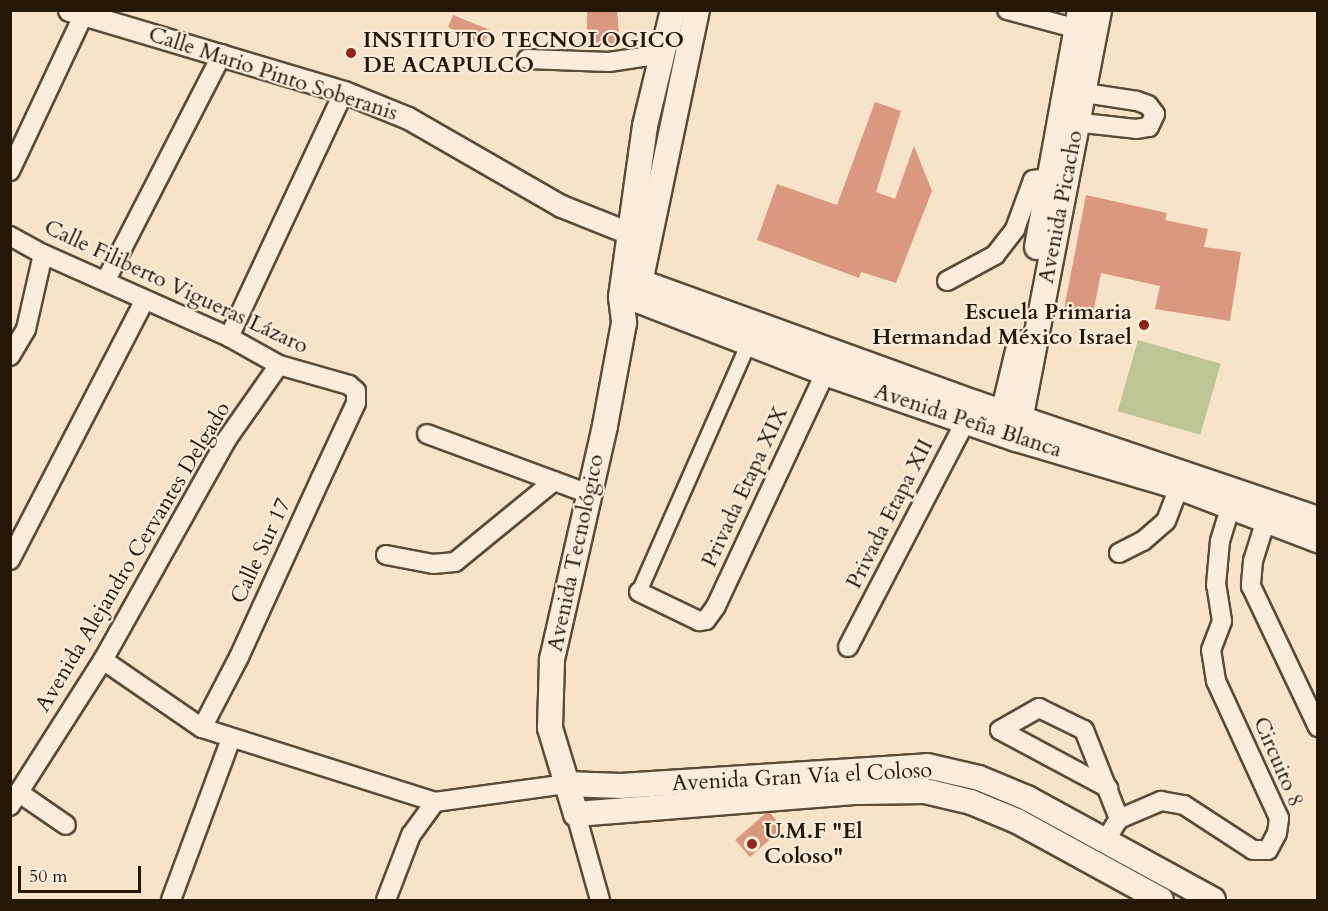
<!DOCTYPE html>
<meta charset="utf-8">
<style>
body{margin:0}
#map{position:relative;width:1328px;height:911px;overflow:hidden;background:#f7e4c8;font-family:Cardo,serif}
div>[style]{position:absolute}
.green>*{inset:0;background:#bdc496;transform-origin:0 0}
.building>*{inset:0;background:#da9880}
.roads{filter:drop-shadow(2px 0 #5a4a36) drop-shadow(-2px 0 #5a4a36) drop-shadow(0 2px #5a4a36) drop-shadow(0 -2px #5a4a36)}
.pedestrian>*{height:14px;margin:-7px;padding:0 7px;transform-origin:7px;border-radius:7px;background:#faeddb}
.minor>*{height:18px;margin:-9px;padding:0 9px;transform-origin:9px;border-radius:9px;background:#faeddb}
.tertiary>*{height:21px;margin:-10.5px;padding:0 10.5px;transform-origin:10.5px;border-radius:10.5px;background:#faeddb}
.secondary>*{height:24px;margin:-12px;padding:0 12px;transform-origin:12px;border-radius:12px;background:#faeddb}
.dots>*{width:16px;height:16px;translate:-50% -50%;box-sizing:border-box;border:3px solid #faeddb;border-radius:50%}
span{translate:-50% -50%;white-space:nowrap;text-align:center;line-height:1.15;-webkit-text-stroke:4.5px #faeddb;paint-order:stroke}
.poi-label{font-size:22px;color:#251706;font-weight:700}
.left{translate:0 -50%;text-align:left}
.right{translate:-100% -50%;text-align:right}
.street-label{font-size:22px;color:#251706}
.frame{position:absolute;inset:0;border:12px solid #251706;pointer-events:none}
.scale{position:absolute;left:18px;top:866px;width:123px;height:27px;box-sizing:border-box;border:3px solid #251706;border-top:0;padding-left:8px;font-size:18px;line-height:21px;white-space:nowrap;color:#251706;-webkit-text-stroke:4px #faeddb;paint-order:stroke}
</style>
<div id="map">
<div class="green">
<i style="left:1138px;top:340px;width:86px;height:74px;rotate:16deg"></i>
</div>
<div class="building">
<i style="clip-path:polygon(587px 10px,617px 10px,620px 45px,587px 42px)"></i>
<i style="clip-path:polygon(453px 15px,490px 30px,482px 46px,448px 27px)"></i>
<i style="clip-path:polygon(875px 102px,901px 111px,876px 192px,895px 199px,914px 146px,932px 191px,896px 283px,861px 272px,859px 278px,757px 240px,777px 184px,837px 205px)"></i>
<i style="clip-path:polygon(1086px 195px,1167px 213px,1165px 220px,1208px 229px,1204px 247px,1241px 252px,1230px 321px,1155px 309px,1160px 286px,1101px 273px,1093px 314px,1064px 309px)"></i>
<i style="clip-path:polygon(766px 813px,770px 813px,783px 828px,750px 857px,735px 840px)"></i>
</div>
<div class="roads">
<div class="pedestrian">
<i style="left:639px;top:592px;width:270px;rotate:-66.2deg"></i>
</div>
<div class="minor">
<i style="left:1007px;top:10px;width:85px;rotate:15deg"></i>
<i style="left:527px;top:59px;width:82px;rotate:2.1deg"></i>
<i style="left:609px;top:62px;width:55px;rotate:-8.4deg"></i>
<i style="left:1065px;top:121px;width:71px;rotate:6.4deg"></i>
<i style="left:1136px;top:129px;width:13px;rotate:-9deg"></i>
<i style="left:1149px;top:127px;width:14px;rotate:-65deg"></i>
<i style="left:1155px;top:114px;width:11px;rotate:-128deg"></i>
<i style="left:1148px;top:105px;width:12px;rotate:-160deg"></i>
<i style="left:1137px;top:101px;width:66px;rotate:-171.3deg"></i>
<i style="left:10px;top:171px;width:174px;rotate:-64.8deg"></i>
<i style="left:10px;top:236px;width:38px;rotate:29deg"></i>
<i style="left:43px;top:254px;width:204px;rotate:24deg"></i>
<i style="left:229px;top:337px;width:57px;rotate:29.2deg"></i>
<i style="left:279px;top:365px;width:73px;rotate:15.9deg"></i>
<i style="left:349px;top:385px;width:9px;rotate:41deg"></i>
<i style="left:356px;top:391px;width:12px;rotate:90deg"></i>
<i style="left:356px;top:403px;width:83px;rotate:115deg"></i>
<i style="left:321px;top:478px;width:197px;rotate:114.6deg"></i>
<i style="left:239px;top:657px;width:80px;rotate:117.5deg"></i>
<i style="left:106px;top:280px;width:254px;rotate:-62.8deg"></i>
<i style="left:947px;top:281px;width:55px;rotate:-28.4deg"></i>
<i style="left:995px;top:255px;width:33px;rotate:-52deg"></i>
<i style="left:1015px;top:229px;width:52px;rotate:-69.8deg"></i>
<i style="left:1033px;top:180px;width:16px;rotate:-7deg"></i>
<i style="left:229px;top:337px;width:271px;rotate:-64.9deg"></i>
<i style="left:10px;top:356px;width:31px;rotate:-59deg"></i>
<i style="left:26px;top:329px;width:77px;rotate:-77.2deg"></i>
<i style="left:427px;top:434px;width:173px;rotate:20.3deg"></i>
<i style="left:1269px;top:510px;width:53px;rotate:107.4deg"></i>
<i style="left:1253px;top:561px;width:25px;rotate:95deg"></i>
<i style="left:1251px;top:586px;width:156px;rotate:64.6deg"></i>
<i style="left:1119px;top:553px;width:27px;rotate:-27deg"></i>
<i style="left:1143px;top:541px;width:30px;rotate:-41deg"></i>
<i style="left:1166px;top:521px;width:36px;rotate:-69deg"></i>
<i style="left:386px;top:555px;width:48px;rotate:10.8deg"></i>
<i style="left:433px;top:564px;width:22px;rotate:-5deg"></i>
<i style="left:455px;top:562px;width:128px;rotate:-39.3deg"></i>
<i style="left:10px;top:560px;width:293px;rotate:-62.6deg"></i>
<i style="left:639px;top:592px;width:67px;rotate:25.8deg"></i>
<i style="left:699px;top:621px;width:7px;rotate:-8deg"></i>
<i style="left:706px;top:620px;width:17px;rotate:-54deg"></i>
<i style="left:716px;top:606px;width:257px;rotate:-64.9deg"></i>
<i style="left:848px;top:647px;width:264px;rotate:-62.5deg"></i>
<i style="left:103px;top:660px;width:120px;rotate:34.5deg"></i>
<i style="left:202px;top:728px;width:244px;rotate:17.6deg"></i>
<i style="left:435px;top:802px;width:132px;rotate:-7.8deg"></i>
<i style="left:1000px;top:730px;width:45px;rotate:-29.4deg"></i>
<i style="left:1039px;top:708px;width:50px;rotate:26.1deg"></i>
<i style="left:1084px;top:730px;width:96px;rotate:68.5deg"></i>
<i style="left:1000px;top:730px;width:123px;rotate:28.2deg"></i>
<i style="left:18px;top:792px;width:58px;rotate:34.5deg"></i>
<i style="left:10px;top:806px;width:173px;rotate:-57.5deg"></i>
<i style="left:103px;top:660px;width:253px;rotate:-60.7deg"></i>
<i style="left:227px;top:439px;width:90px;rotate:-54.9deg"></i>
<i style="left:576px;top:814px;width:89px;rotate:74.4deg"></i>
<i style="left:1105px;top:841px;width:26px;rotate:-58deg"></i>
<i style="left:1119px;top:819px;width:46px;rotate:-23.2deg"></i>
<i style="left:1161px;top:801px;width:23px;rotate:10deg"></i>
<i style="left:1184px;top:805px;width:82px;rotate:33.1deg"></i>
<i style="left:1253px;top:850px;width:15px"></i>
<i style="left:1268px;top:850px;width:19px;rotate:-62deg"></i>
<i style="left:1277px;top:833px;width:15px;rotate:-82deg"></i>
<i style="left:1279px;top:818px;width:151px;rotate:-114.7deg"></i>
<i style="left:1216px;top:681px;width:31px;rotate:-99deg"></i>
<i style="left:1211px;top:650px;width:31px;rotate:-69deg"></i>
<i style="left:1222px;top:621px;width:36px;rotate:-99deg"></i>
<i style="left:1216px;top:585px;width:44px;rotate:-84.8deg"></i>
<i style="left:1220px;top:541px;width:37px;rotate:-73deg"></i>
<i style="left:171px;top:900px;width:172px;rotate:-69.6deg"></i>
<i style="left:386px;top:900px;width:70px;rotate:-69deg"></i>
<i style="left:411px;top:835px;width:41px;rotate:-54deg"></i>
</div>
<div class="tertiary">
<i style="left:69px;top:10px;width:287px;rotate:16.6deg"></i>
<i style="left:344px;top:92px;width:69px;rotate:22.1deg"></i>
<i style="left:408px;top:118px;width:177px;rotate:29.9deg"></i>
<i style="left:561px;top:206px;width:73px;rotate:21.7deg"></i>
</div>
<div class="secondary">
<i style="left:673px;top:10px;width:119px;rotate:103.6deg"></i>
<i style="left:645px;top:126px;width:173px;rotate:98deg"></i>
<i style="left:621px;top:297px;width:26px;rotate:83deg"></i>
<i style="left:624px;top:323px;width:105px;rotate:100.5deg"></i>
<i style="left:605px;top:426px;width:240px;rotate:102.8deg"></i>
<i style="left:552px;top:660px;width:68px;rotate:91.7deg"></i>
<i style="left:550px;top:728px;width:90px;rotate:73.2deg"></i>
<i style="left:576px;top:814px;width:282px;rotate:-4.5deg"></i>
<i style="left:857px;top:792px;width:68px;rotate:-0.8deg"></i>
<i style="left:925px;top:791px;width:47px;rotate:13.4deg"></i>
<i style="left:971px;top:802px;width:50px;rotate:22.4deg"></i>
<i style="left:1017px;top:821px;width:164px;rotate:28.7deg"></i>
<i style="left:1037px;top:247px;width:241px;rotate:-79.7deg"></i>
<i style="left:641px;top:282px;width:355px;rotate:19.9deg"></i>
<i style="left:975px;top:403px;width:362px;rotate:18.7deg"></i>
<i style="left:637px;top:297px;width:293px;rotate:-78.2deg"></i>
<i style="left:637px;top:300px;width:202px;rotate:21.2deg"></i>
<i style="left:825px;top:373px;width:202px;rotate:19.1deg"></i>
<i style="left:1016px;top:439px;width:170px;rotate:16.4deg"></i>
<i style="left:1179px;top:487px;width:149px;rotate:20.9deg"></i>
<i style="left:1000px;top:426px;width:85px;rotate:-76.5deg"></i>
<i style="left:1018px;top:431px;width:429px;rotate:-79.1deg"></i>
<i style="left:566px;top:784px;width:55px;rotate:2.1deg"></i>
<i style="left:621px;top:786px;width:307px;rotate:-3.7deg"></i>
<i style="left:927px;top:766px;width:53px;rotate:13deg"></i>
<i style="left:979px;top:778px;width:52px;rotate:22.6deg"></i>
<i style="left:1027px;top:798px;width:212px;rotate:28.7deg"></i>
</div>
</div>
<div class="dots">
<i style="left:351px;top:53px;background:#8f2418"></i>
<i style="left:1144px;top:325px;background:#8f2418"></i>
<i style="left:752px;top:844px;background:#8f2418"></i>
</div>
<div class="poi-label">
<span class="left" style="left:363px;top:53px">INSTITUTO TECNOLOGICO<br>DE ACAPULCO</span>
<span class="right" style="left:1132px;top:325px">Escuela Primaria<br>Hermandad México Israel</span>
<span class="left" style="left:764px;top:844px">U.M.F "El<br>Coloso"</span>
</div>
<div class="street-label">
<span style="left:273px;top:74px;rotate:18deg">Calle Mario Pinto Soberanis</span>
<span style="left:1061px;top:207px;rotate:-79deg">Avenida Picacho</span>
<span style="left:176px;top:287px;rotate:25deg">Calle Filiberto Vigueras Lázaro</span>
<span style="left:968px;top:421px;rotate:18deg">Avenida Peña Blanca</span>
<span style="left:745px;top:487px;rotate:-65deg">Privada Etapa XIX</span>
<span style="left:890px;top:514px;rotate:-63deg">Privada Etapa XII</span>
<span style="left:261px;top:551px;rotate:-65deg">Calle Sur 17</span>
<span style="left:576px;top:553px;rotate:-78deg">Avenida Tecnológico</span>
<span style="left:133px;top:557px;rotate:-59deg">Avenida Alejandro Cervantes Delgado</span>
<span style="left:1278px;top:762px;rotate:67deg">Circuito 8</span>
<span style="left:802px;top:777px;rotate:-3deg">Avenida Gran Vía el Coloso</span>
</div>
<div class="frame"></div>
<div class="scale">50 m</div>
</div>
